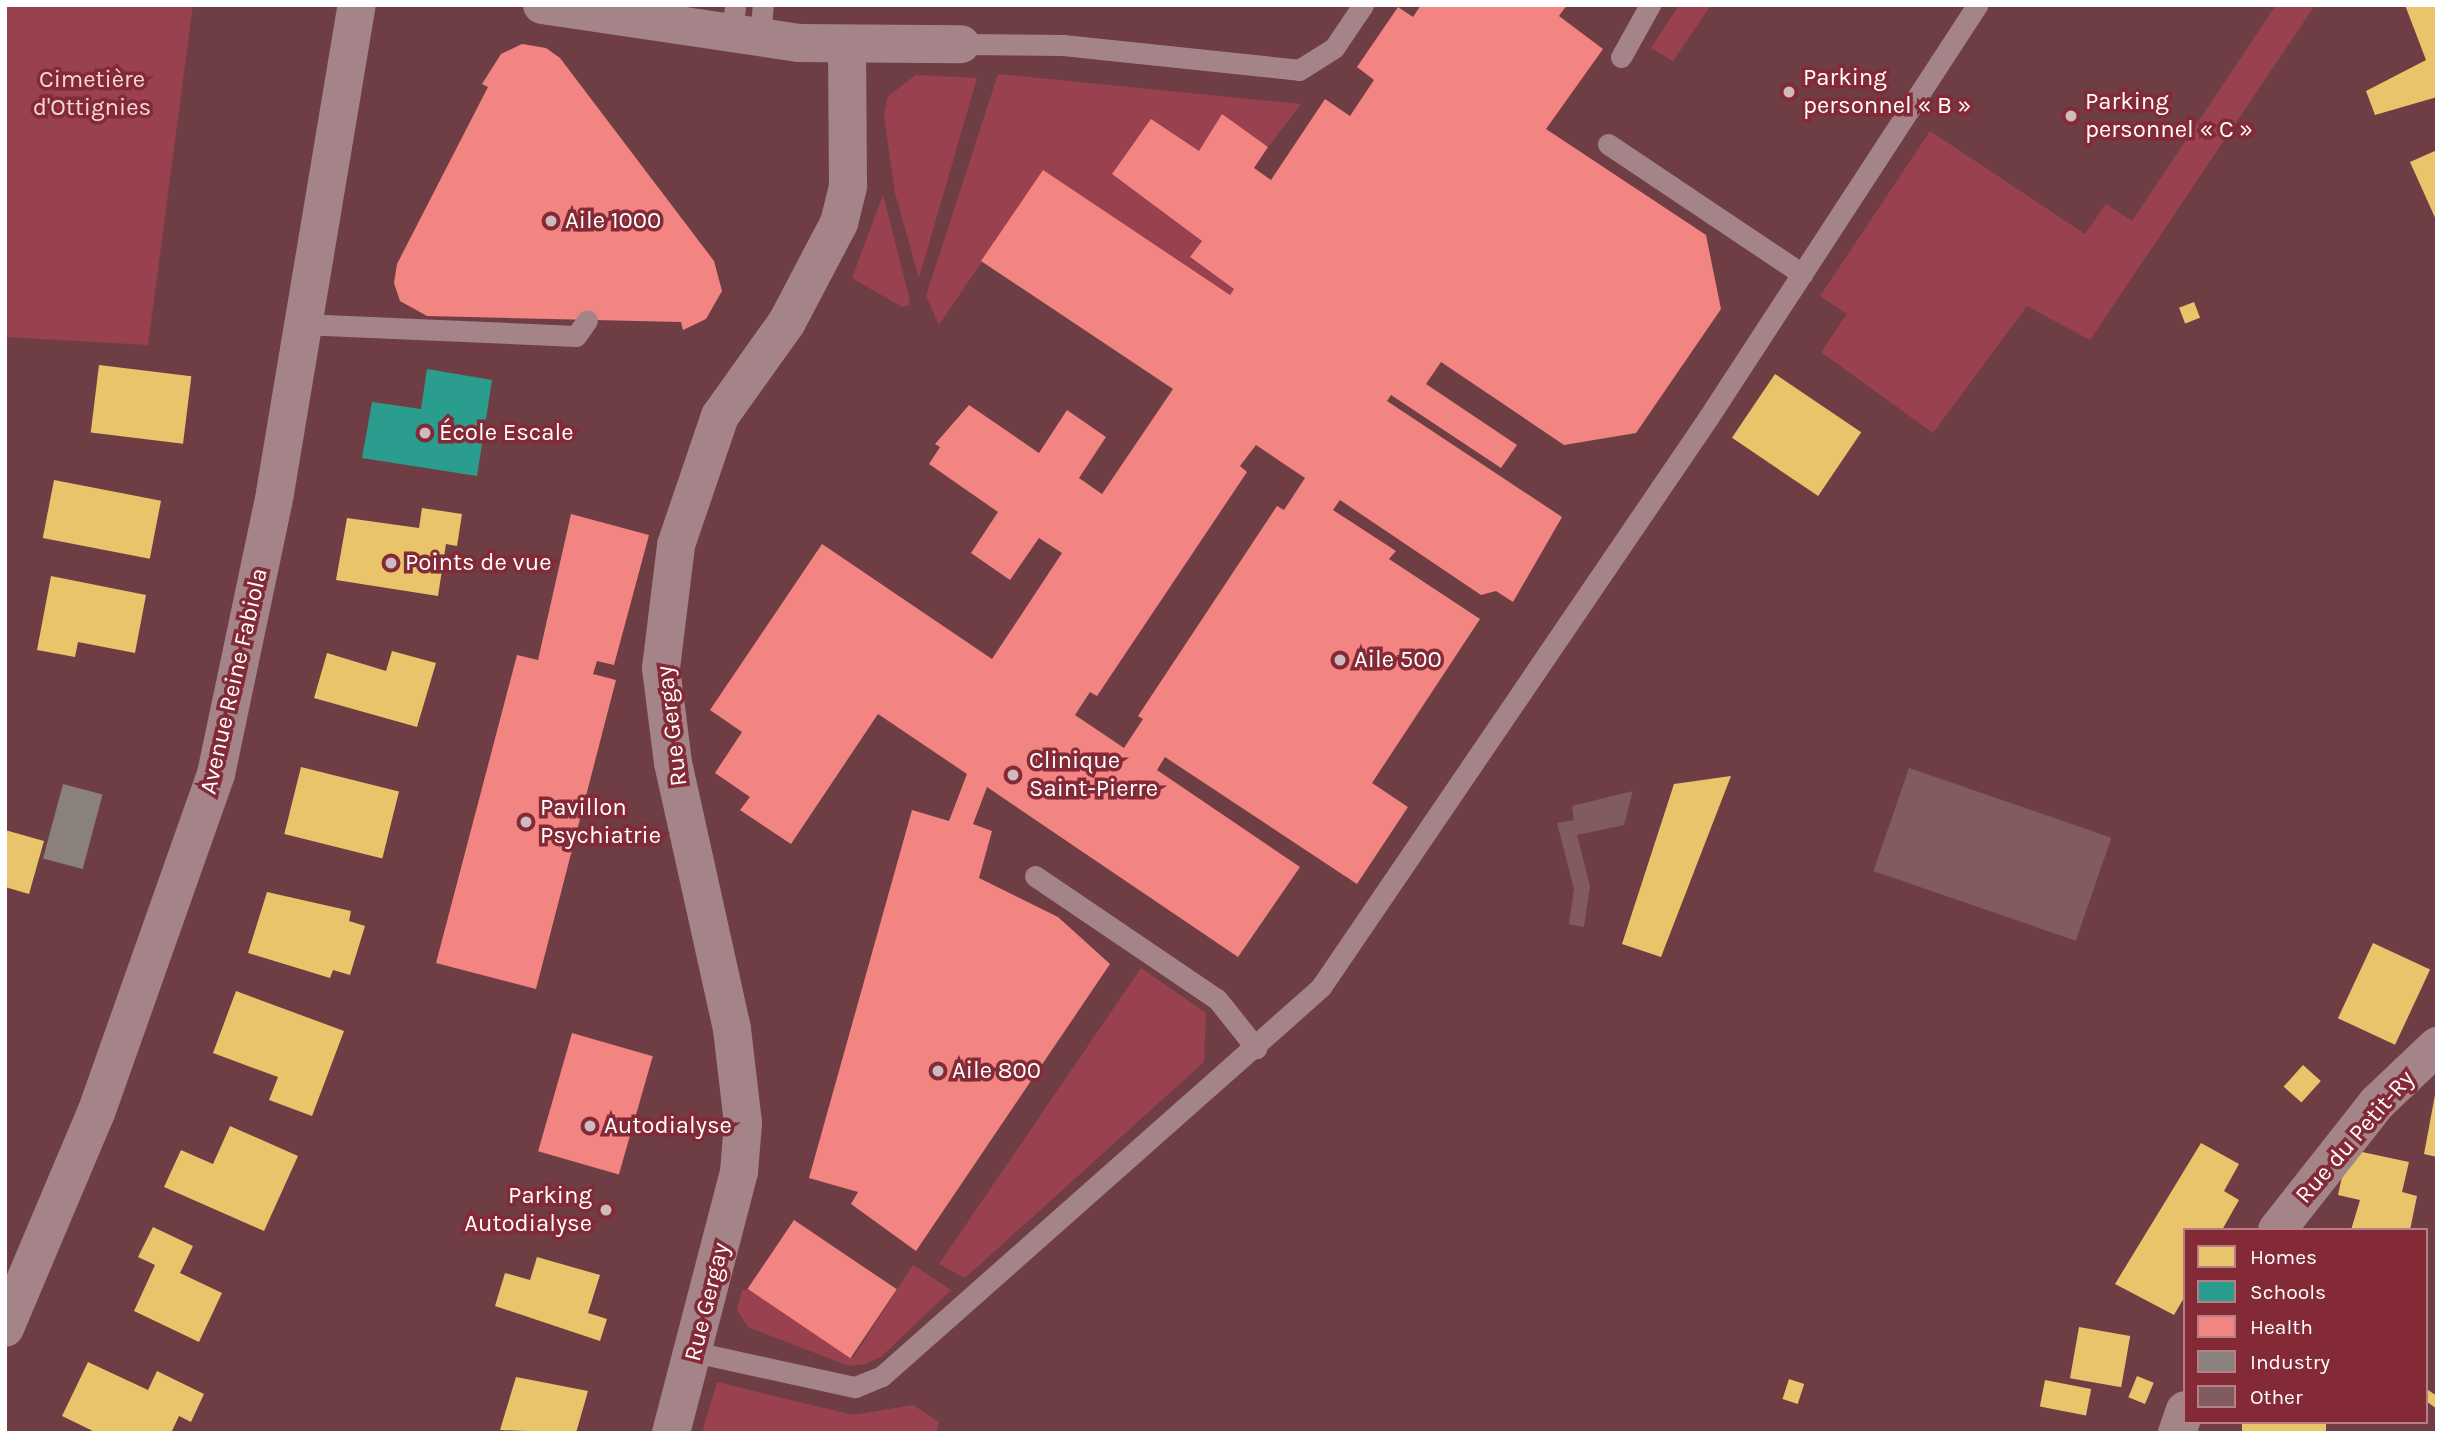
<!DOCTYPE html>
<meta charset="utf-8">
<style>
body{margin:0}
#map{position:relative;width:2442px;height:1438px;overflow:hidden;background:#6f3e45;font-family:Karla,sans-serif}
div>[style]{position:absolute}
.green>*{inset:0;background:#9a414f}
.homes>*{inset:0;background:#e9c46a;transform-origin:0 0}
.schools>*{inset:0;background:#2a9d8f}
.health>*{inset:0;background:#f28482;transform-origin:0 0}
.industry>*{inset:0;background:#8a817c;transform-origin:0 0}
.building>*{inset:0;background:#815b60;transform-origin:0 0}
.service>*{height:21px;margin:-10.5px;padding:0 10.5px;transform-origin:10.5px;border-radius:10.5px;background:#a58489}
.minor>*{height:38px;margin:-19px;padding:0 19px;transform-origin:19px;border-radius:19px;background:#a58489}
.tertiary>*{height:38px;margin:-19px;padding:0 19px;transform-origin:19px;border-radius:19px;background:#a58489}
.dots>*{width:19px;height:19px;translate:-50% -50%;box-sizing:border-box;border:4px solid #832a36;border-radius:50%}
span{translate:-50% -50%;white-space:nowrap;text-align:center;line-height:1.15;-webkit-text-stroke:7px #832a36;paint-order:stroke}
.poi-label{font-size:24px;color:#fff}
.left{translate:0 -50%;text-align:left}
.right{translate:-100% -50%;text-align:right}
.park-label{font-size:24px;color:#f5d7db}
.street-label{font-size:24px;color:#fff}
.frame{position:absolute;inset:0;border:7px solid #fff;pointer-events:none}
.legend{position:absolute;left:2183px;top:1228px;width:245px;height:196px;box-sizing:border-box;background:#832a36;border:2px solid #b57f86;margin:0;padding:9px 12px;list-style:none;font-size:21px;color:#fff}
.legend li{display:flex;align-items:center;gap:14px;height:35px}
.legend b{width:35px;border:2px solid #b57f86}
</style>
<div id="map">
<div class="green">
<i style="clip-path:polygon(5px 5px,193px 5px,148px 345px,5px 337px)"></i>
<i style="clip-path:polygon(1679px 5px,1711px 5px,1673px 61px,1651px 48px)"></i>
<i style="clip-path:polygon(2276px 5px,2315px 5px,2090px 340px,2027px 306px,1933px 433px,1821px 352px,1847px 314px,1820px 296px,1930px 131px,2085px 234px,2106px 204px,2132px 221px)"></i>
<i style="clip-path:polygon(998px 74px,1301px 104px,1268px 147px,1222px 114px,1199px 151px,1112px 174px,1202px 241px,1190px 258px,1234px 289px,1230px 295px,1043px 171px,939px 325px,926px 296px)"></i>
<i style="clip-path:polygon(916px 75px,977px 78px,919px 278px,895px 193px,884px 115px,888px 96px)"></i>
<i style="clip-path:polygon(883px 195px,908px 292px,910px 305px,902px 307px,852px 278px)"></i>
<i style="clip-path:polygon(1141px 968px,1206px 1013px,1204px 1062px,965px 1278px,939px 1264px)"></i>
<i style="clip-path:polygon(913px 1265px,951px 1290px,882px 1356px,865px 1364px,849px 1366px,748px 1327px,737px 1310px,742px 1290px,749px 1290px,853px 1358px)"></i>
<i style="clip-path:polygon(717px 1382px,853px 1415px,913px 1405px,939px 1422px,937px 1433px,702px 1433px)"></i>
</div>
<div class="homes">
<i style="clip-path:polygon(2405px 5px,2437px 5px,2437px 97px,2375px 115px,2366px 91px,2426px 60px)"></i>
<i style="clip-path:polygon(2437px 150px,2437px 222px,2410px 162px)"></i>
<i style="left:2194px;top:302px;width:17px;height:16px;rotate:69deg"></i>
<i style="left:99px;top:365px;width:93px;height:68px;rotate:7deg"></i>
<i style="left:1775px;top:374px;width:104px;height:77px;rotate:34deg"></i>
<i style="left:54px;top:480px;width:109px;height:59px;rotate:11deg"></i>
<i style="clip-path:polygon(422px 508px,462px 514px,457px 546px,446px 544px,438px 596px,336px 580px,347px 518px,419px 528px)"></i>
<i style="clip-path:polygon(51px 576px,146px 595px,135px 653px,78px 642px,75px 657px,37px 650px)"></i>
<i style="clip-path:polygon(392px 651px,436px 663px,417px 727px,314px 698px,327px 653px,386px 671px)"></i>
<i style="left:301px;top:767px;width:101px;height:69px;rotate:14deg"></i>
<i style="clip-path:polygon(1731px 776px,1661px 957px,1622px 944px,1674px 784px)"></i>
<i style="clip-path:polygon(5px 830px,44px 841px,29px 894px,5px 887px)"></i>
<i style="clip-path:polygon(267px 892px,351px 911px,349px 921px,365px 926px,350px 975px,333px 970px,330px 978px,248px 953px)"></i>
<i style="left:2373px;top:943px;width:63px;height:83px;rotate:25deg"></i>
<i style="clip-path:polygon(236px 991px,344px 1031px,312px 1116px,269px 1100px,278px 1077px,213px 1053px)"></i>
<i style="left:2303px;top:1065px;width:24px;height:29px;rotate:42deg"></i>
<i style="clip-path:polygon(2435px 1095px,2437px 1095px,2437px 1157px,2424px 1154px)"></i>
<i style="clip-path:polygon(230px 1126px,298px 1156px,264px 1231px,164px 1187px,181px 1150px,213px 1164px)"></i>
<i style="clip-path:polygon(2201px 1143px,2239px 1164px,2224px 1191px,2239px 1200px,2222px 1230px,2185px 1230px,2185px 1296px,2174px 1315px,2115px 1284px)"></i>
<i style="clip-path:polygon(2348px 1149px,2409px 1162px,2402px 1192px,2417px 1196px,2410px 1230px,2351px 1230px,2360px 1200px,2338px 1195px)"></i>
<i style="clip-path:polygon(153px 1227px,193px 1246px,180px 1273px,222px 1293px,199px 1342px,134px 1311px,155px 1265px,138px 1257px)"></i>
<i style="clip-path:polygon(537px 1257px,600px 1275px,588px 1313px,607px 1319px,600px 1341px,495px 1306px,505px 1273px,530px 1280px)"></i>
<i style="left:2079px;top:1327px;width:52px;height:52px;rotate:10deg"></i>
<i style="clip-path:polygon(88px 1362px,148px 1390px,157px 1371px,204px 1394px,191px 1422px,179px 1416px,171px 1433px,97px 1433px,62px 1416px)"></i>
<i style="left:2137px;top:1376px;width:18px;height:23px;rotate:22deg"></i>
<i style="clip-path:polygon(516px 1377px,588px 1391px,576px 1433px,500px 1430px)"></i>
<i style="left:1789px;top:1379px;width:16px;height:21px;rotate:18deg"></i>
<i style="left:2045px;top:1380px;width:47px;height:27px;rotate:11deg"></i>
<i style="clip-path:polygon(2428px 1390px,2437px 1396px,2437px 1409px,2426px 1401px)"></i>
<i style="left:2242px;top:1422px;width:84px;height:11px"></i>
</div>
<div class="schools">
<i style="clip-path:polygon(427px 369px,492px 380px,477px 476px,362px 458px,372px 402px,421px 409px)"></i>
</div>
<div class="health">
<i style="clip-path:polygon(evenodd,1421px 5px,1567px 5px,1559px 16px,1603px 49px,1546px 129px,1706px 235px,1721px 309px,1636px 433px,1564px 445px,1441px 362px,1426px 384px,1517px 445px,1501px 468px,1391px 395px,1387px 401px,1562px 517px,1513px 602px,1496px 591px,1481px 595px,1340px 500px,1333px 510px,1396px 551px,1389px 559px,1480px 619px,1372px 783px,1408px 807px,1357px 884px,1165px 757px,1157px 770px,1300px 867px,1238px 957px,987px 787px,973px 824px,992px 831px,979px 878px,1058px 917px,1110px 964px,916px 1251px,851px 1204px,858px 1192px,809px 1178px,912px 810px,949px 821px,967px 774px,878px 714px,791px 844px,740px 810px,750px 797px,715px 773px,742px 732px,710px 710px,822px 544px,992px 659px,1062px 553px,1039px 538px,1010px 580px,971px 553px,998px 512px,929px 464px,940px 447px,935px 444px,969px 405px,1039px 453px,1067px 410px,1106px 437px,1079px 478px,1102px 494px,1173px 389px,981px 261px,1043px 170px,1230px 295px,1234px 289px,1190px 257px,1202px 241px,1112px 174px,1151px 119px,1199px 151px,1222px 114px,1268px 147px,1254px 168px,1271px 180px,1325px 99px,1350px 116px,1374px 80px,1357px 67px,1398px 7px,1413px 17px,1421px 5px,1256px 445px,1305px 478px,1284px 510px,1277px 506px,1138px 716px,1143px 719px,1124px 748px,1075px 715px,1090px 692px,1097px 696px,1247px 472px,1240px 466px,1256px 445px)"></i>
<i style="clip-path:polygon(522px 44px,546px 48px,560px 58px,714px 261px,722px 291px,706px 319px,683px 330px,681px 322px,427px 316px,400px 301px,394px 283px,397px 264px,488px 87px,482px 84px,501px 54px)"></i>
<i style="clip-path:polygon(571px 514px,649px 535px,614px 665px,597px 661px,593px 674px,616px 680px,536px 989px,436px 963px,517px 655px,538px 660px)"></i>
<i style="left:572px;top:1033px;width:84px;height:123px;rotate:16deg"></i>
<i style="left:794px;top:1220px;width:124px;height:83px;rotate:34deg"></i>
</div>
<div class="industry">
<i style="left:63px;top:784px;width:41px;height:77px;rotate:15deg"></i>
</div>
<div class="building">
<i style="left:1909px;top:768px;width:214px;height:109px;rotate:19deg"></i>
<i style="clip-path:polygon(1633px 791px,1624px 825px,1577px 835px,1590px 886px,1584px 927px,1569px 924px,1574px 889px,1557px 823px,1574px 820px,1572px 806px)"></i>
</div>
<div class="service">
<i style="left:732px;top:31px;width:26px;rotate:-83deg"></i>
<i style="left:760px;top:37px;width:32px;rotate:-85deg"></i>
<i style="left:961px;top:44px;width:102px;rotate:0.6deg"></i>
<i style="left:1063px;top:45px;width:237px;rotate:6deg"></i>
<i style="left:1299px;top:70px;width:41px;rotate:-32.2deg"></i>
<i style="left:1334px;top:48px;width:52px;rotate:-56deg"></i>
<i style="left:1621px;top:57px;width:60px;rotate:-60.9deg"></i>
<i style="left:1608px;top:144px;width:234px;rotate:33.8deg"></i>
<i style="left:301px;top:324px;width:275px;rotate:2.5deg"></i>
<i style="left:576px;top:336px;width:19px;rotate:-55deg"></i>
<i style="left:1035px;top:876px;width:220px;rotate:34.1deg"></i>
<i style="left:1217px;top:999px;width:63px;rotate:51.5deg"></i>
<i style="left:694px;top:1352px;width:165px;rotate:12.3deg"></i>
<i style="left:855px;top:1387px;width:29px;rotate:-22deg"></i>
<i style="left:882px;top:1376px;width:587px;rotate:-41.54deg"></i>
<i style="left:1321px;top:987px;width:688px;rotate:-55.78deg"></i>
<i style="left:1708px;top:418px;width:493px;rotate:-56.9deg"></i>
</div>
<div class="minor">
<i style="left:542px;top:5px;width:259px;rotate:8.4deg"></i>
<i style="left:798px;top:43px;width:163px;rotate:0.4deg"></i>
<i style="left:2277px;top:1230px;width:162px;rotate:-51.8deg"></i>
<i style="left:2377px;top:1103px;width:83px;rotate:-43.5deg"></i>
<i style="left:671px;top:1433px;width:270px;rotate:-75.4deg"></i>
<i style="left:739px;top:1172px;width:49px;rotate:-85.3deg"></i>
<i style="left:743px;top:1123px;width:95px;rotate:-96.7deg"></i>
<i style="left:732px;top:1029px;width:272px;rotate:-102.5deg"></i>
<i style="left:673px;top:763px;width:96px;rotate:-97.2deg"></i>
<i style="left:661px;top:668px;width:124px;rotate:-83deg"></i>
<i style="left:676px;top:545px;width:136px;rotate:-71.2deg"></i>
<i style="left:720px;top:416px;width:115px;rotate:-54.5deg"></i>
<i style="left:787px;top:322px;width:112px;rotate:-62.3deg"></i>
<i style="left:839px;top:223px;width:38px;rotate:-76deg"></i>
<i style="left:848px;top:186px;width:139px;rotate:-90.4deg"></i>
<i style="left:2177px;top:1433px;width:24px;rotate:-71deg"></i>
</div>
<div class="tertiary">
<i style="left:5px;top:1328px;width:233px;rotate:-67.1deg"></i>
<i style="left:96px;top:1113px;width:360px;rotate:-70.5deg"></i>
<i style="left:216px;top:774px;width:287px;rotate:-78.1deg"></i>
<i style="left:275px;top:493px;width:495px;rotate:-80.5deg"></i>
</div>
<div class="dots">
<i style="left:1789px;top:92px;background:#cdbbbe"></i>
<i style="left:2071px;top:116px;background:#cdbbbe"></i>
<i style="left:551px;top:221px;background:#cdbbbe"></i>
<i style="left:425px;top:433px;background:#cdbbbe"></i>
<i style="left:391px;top:563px;background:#cdbbbe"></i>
<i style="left:1340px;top:660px;background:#cdbbbe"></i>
<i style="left:1013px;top:775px;background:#cdbbbe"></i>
<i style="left:526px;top:822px;background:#cdbbbe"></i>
<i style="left:938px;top:1071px;background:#cdbbbe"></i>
<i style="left:590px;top:1126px;background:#cdbbbe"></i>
<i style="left:606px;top:1210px;background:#cdbbbe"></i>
</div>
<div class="poi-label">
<span class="left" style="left:1803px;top:92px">Parking<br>personnel « B »</span>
<span class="left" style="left:2085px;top:116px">Parking<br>personnel « C »</span>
<span class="left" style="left:565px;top:221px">Aile 1000</span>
<span class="left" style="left:439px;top:433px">École Escale</span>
<span class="left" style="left:405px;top:563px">Points de vue</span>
<span class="left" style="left:1354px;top:660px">Aile 500</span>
<span class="left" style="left:1029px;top:775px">Clinique<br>Saint-Pierre</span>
<span class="left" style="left:540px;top:822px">Pavillon<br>Psychiatrie</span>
<span class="left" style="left:952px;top:1071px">Aile 800</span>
<span class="left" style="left:604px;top:1126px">Autodialyse</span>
<span class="right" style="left:592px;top:1210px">Parking<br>Autodialyse</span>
</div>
<div class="park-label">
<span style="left:92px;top:94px">Cimetière<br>d'Ottignies</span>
</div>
<div class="street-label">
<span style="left:234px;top:681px;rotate:-77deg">Avenue Reine Fabiola</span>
<span style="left:672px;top:726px;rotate:-97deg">Rue Gergay</span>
<span style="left:2355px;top:1137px;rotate:-49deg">Rue du Petit-Ry</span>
<span style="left:707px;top:1302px;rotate:-76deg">Rue Gergay</span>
</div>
<div class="frame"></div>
<ul class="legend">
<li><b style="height:19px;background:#e9c46a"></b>Homes</li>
<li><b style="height:19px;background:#2a9d8f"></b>Schools</li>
<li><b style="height:19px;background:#f28482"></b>Health</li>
<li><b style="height:19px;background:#8a817c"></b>Industry</li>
<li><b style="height:19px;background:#815b60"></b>Other</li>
</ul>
</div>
